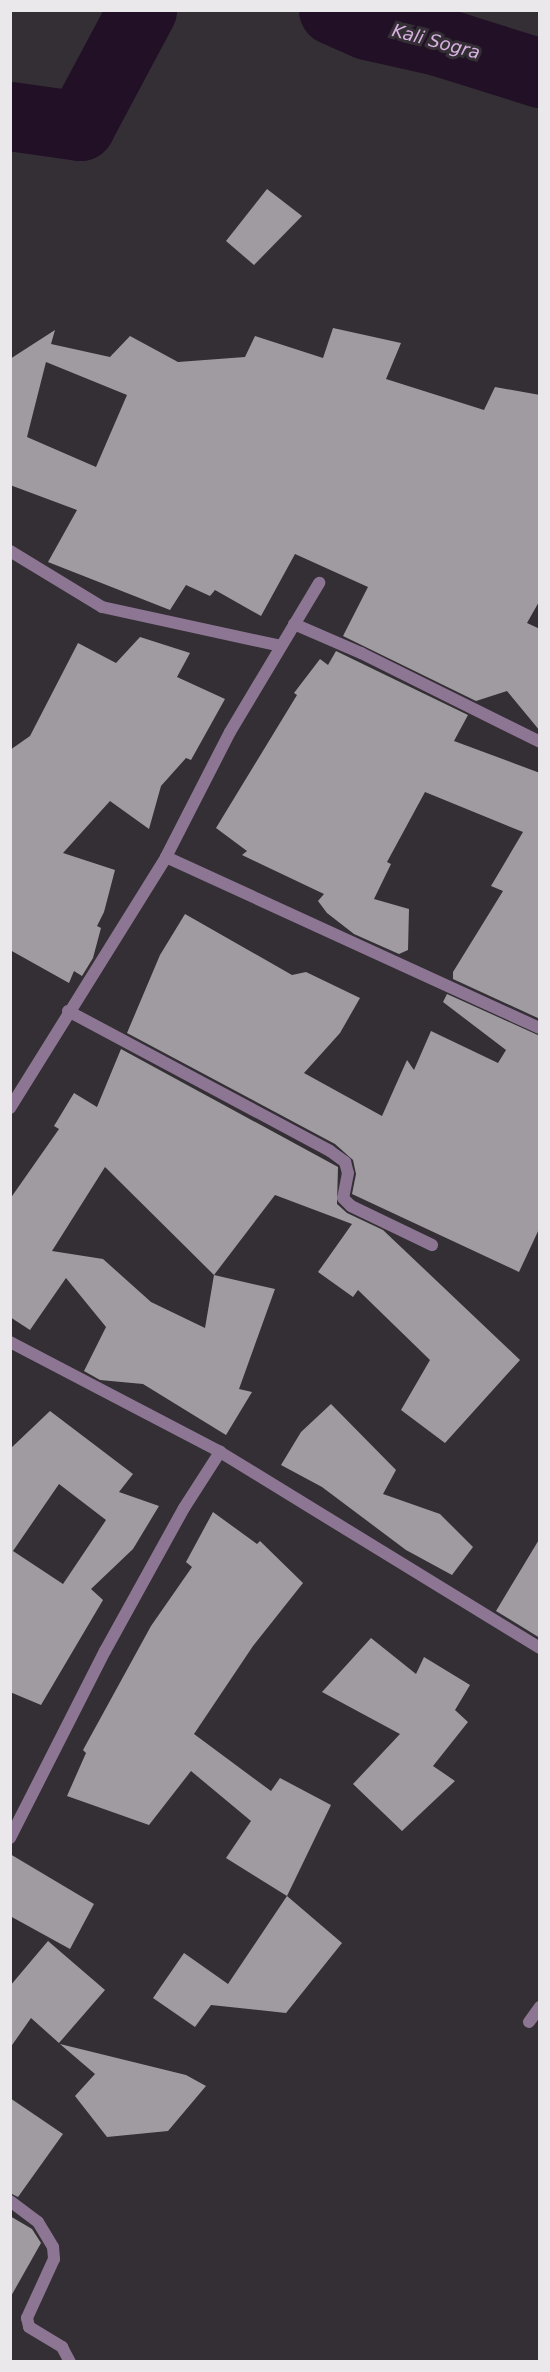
<!DOCTYPE html>
<style>
body{margin:0}
#map{position:relative;width:550px;height:2372px;overflow:hidden;background:#332f34;font-family:"DejaVu Sans",sans-serif}
div>[style]{position:absolute}
.river>*{height:69px;margin:-34.5px;padding:0 34.5px;transform-origin:34.5px;border-radius:34.5px;background:#221027}
.building>*{inset:0;background:#a09ba1}
.minor>*{height:12px;margin:-6px;padding:0 6px;transform-origin:6px;border-radius:6px;background:#8d7693}
span{translate:-50% -50%;white-space:nowrap;text-align:center;line-height:1.15;-webkit-text-stroke:6px #332f34;paint-order:stroke}
.water-label{font-size:18px;color:#d8b0e1;font-style:italic}
.frame{position:absolute;inset:0;border:12px solid #eae8eb;pointer-events:none}
</style>
<div id="map">
<div class="river">
<i style="left:333px;top:10px;width:37px;rotate:24deg"></i>
<i style="left:367px;top:25px;width:73px;rotate:12.7deg"></i>
<i style="left:438px;top:41px;width:107px;rotate:17.4deg"></i>
<i style="left:10px;top:116px;width:71px;rotate:8.1deg"></i>
<i style="left:80px;top:126px;width:132px;rotate:-61.9deg"></i>
</div>
<div class="building">
<i style="clip-path:polygon(267px 189px,302px 216px,254px 265px,226px 241px)"></i>
<i style="clip-path:polygon(evenodd,333px 328px,401px 343px,386px 379px,484px 410px,495px 387px,540px 395px,540px 600px,527px 623px,540px 629px,540px 731px,507px 691px,476px 701px,343px 636px,368px 587px,295px 554px,261px 616px,215px 590px,210px 596px,186px 585px,170px 610px,48px 562px,77px 510px,10px 485px,10px 359px,55px 330px,51px 344px,110px 357px,130px 336px,178px 362px,245px 357px,255px 336px,323px 358px,333px 328px,46px 362px,127px 395px,96px 467px,27px 437px,46px 362px)"></i>
<i style="clip-path:polygon(140px 637px,190px 653px,177px 677px,225px 699px,191px 760px,186px 758px,161px 786px,149px 829px,110px 801px,63px 853px,115px 870px,104px 912px,97px 926px,101px 928px,93px 958px,82px 976px,74px 971px,69px 983px,10px 950px,10px 750px,30px 736px,78px 643px,116px 663px)"></i>
<i style="clip-path:polygon(336px 651px,468px 715px,454px 741px,540px 773px,540px 1019px,453px 979px,453px 972px,503px 891px,491px 886px,523px 832px,425px 792px,387px 862px,391px 864px,374px 899px,409px 909px,408px 950px,399px 954px,354px 934px,327px 913px,318px 901px,324px 894px,242px 855px,247px 851px,216px 828px,297px 695px,294px 693px,320px 659px,328px 665px)"></i>
<i style="clip-path:polygon(185px 914px,292px 975px,306px 972px,360px 998px,340px 1033px,304px 1073px,382px 1116px,407px 1060px,414px 1070px,431px 1031px,498px 1063px,506px 1050px,443px 1002px,447px 994px,540px 1036px,540px 1227px,519px 1272px,352px 1194px,356px 1174px,353px 1160px,335px 1144px,127px 1033px,160px 955px)"></i>
<i style="clip-path:polygon(evenodd,121px 1049px,338px 1167px,337px 1204px,347px 1213px,383px 1230px,520px 1360px,445px 1443px,401px 1410px,430px 1360px,358px 1290px,353px 1297px,318px 1272px,352px 1224px,275px 1195px,214px 1275px,275px 1289px,239px 1389px,252px 1392px,226px 1435px,143px 1384px,100px 1380px,84px 1371px,106px 1327px,66px 1278px,30px 1330px,10px 1317px,10px 1199px,59px 1129px,54px 1126px,74px 1093px,97px 1107px,121px 1049px,105px 1167px,214px 1275px,205px 1328px,151px 1302px,103px 1259px,52px 1251px,105px 1167px)"></i>
<i style="clip-path:polygon(331px 1404px,396px 1470px,383px 1494px,440px 1514px,473px 1547px,452px 1575px,406px 1550px,322px 1487px,281px 1465px,301px 1432px)"></i>
<i style="clip-path:polygon(evenodd,50px 1411px,133px 1474px,119px 1492px,159px 1506px,133px 1549px,91px 1589px,103px 1600px,41px 1705px,10px 1692px,10px 1449px,50px 1411px,59px 1484px,106px 1520px,63px 1584px,13px 1551px,59px 1484px)"></i>
<i style="clip-path:polygon(213px 1512px,257px 1544px,260px 1541px,303px 1583px,253px 1646px,194px 1734px,271px 1791px,280px 1778px,331px 1805px,287px 1896px,226px 1858px,251px 1821px,191px 1771px,149px 1825px,67px 1796px,86px 1753px,83px 1750px,151px 1626px,192px 1567px,186px 1562px)"></i>
<i style="clip-path:polygon(540px 1538px,540px 1638px,496px 1611px)"></i>
<i style="clip-path:polygon(371px 1638px,416px 1674px,424px 1657px,470px 1685px,455px 1710px,468px 1722px,433px 1766px,455px 1781px,402px 1831px,353px 1784px,400px 1734px,322px 1692px)"></i>
<i style="clip-path:polygon(10px 1854px,94px 1904px,70px 1949px,10px 1916px)"></i>
<i style="clip-path:polygon(287px 1896px,342px 1943px,286px 2013px,211px 2005px,195px 2027px,153px 1998px,184px 1953px,228px 1984px)"></i>
<i style="clip-path:polygon(48px 1941px,105px 1990px,59px 2043px,31px 2018px,10px 2048px,10px 1986px)"></i>
<i style="clip-path:polygon(60px 2044px,186px 2075px,206px 2086px,168px 2131px,107px 2137px,75px 2096px,95px 2074px)"></i>
<i style="clip-path:polygon(10px 2098px,63px 2134px,18px 2197px,10px 2193px)"></i>
<i style="clip-path:polygon(10px 2216px,32px 2229px,41px 2243px,10px 2298px)"></i>
</div>
<div class="minor">
<i style="left:10px;top:551px;width:108px;rotate:31.3deg"></i>
<i style="left:102px;top:607px;width:183px;rotate:12.3deg"></i>
<i style="left:294px;top:624px;width:73px;rotate:23.4deg"></i>
<i style="left:361px;top:653px;width:200px;rotate:26.4deg"></i>
<i style="left:166px;top:857px;width:411px;rotate:24.6deg"></i>
<i style="left:68px;top:1011px;width:297px;rotate:28.1deg"></i>
<i style="left:330px;top:1151px;width:19px;rotate:36deg"></i>
<i style="left:345px;top:1162px;width:11px;rotate:75deg"></i>
<i style="left:348px;top:1173px;width:25px;rotate:101deg"></i>
<i style="left:343px;top:1198px;width:11px;rotate:45deg"></i>
<i style="left:351px;top:1206px;width:90px;rotate:25.7deg"></i>
<i style="left:10px;top:1108px;width:296px;rotate:-58.1deg"></i>
<i style="left:166px;top:857px;width:140px;rotate:-62.9deg"></i>
<i style="left:230px;top:732px;width:174px;rotate:-59.1deg"></i>
<i style="left:10px;top:1342px;width:237px;rotate:27.6deg"></i>
<i style="left:220px;top:1452px;width:375px;rotate:31.5deg"></i>
<i style="left:10px;top:1838px;width:210px;rotate:-63.1deg"></i>
<i style="left:105px;top:1651px;width:163px;rotate:-61.1deg"></i>
<i style="left:184px;top:1508px;width:67px;rotate:-57.3deg"></i>
<i style="left:529px;top:2022px;width:19px;rotate:-54deg"></i>
<i style="left:10px;top:2201px;width:35px;rotate:37deg"></i>
<i style="left:38px;top:2222px;width:29px;rotate:59deg"></i>
<i style="left:53px;top:2247px;width:12px;rotate:85deg"></i>
<i style="left:54px;top:2259px;width:65px;rotate:114.6deg"></i>
<i style="left:27px;top:2318px;width:9px;rotate:77deg"></i>
<i style="left:29px;top:2327px;width:39px;rotate:31deg"></i>
<i style="left:62px;top:2347px;width:17px;rotate:62deg"></i>
</div>
<div class="water-label">
<span style="left:436px;top:42px;rotate:15deg">Kali Sogra</span>
</div>
<div class="frame"></div>
</div>
